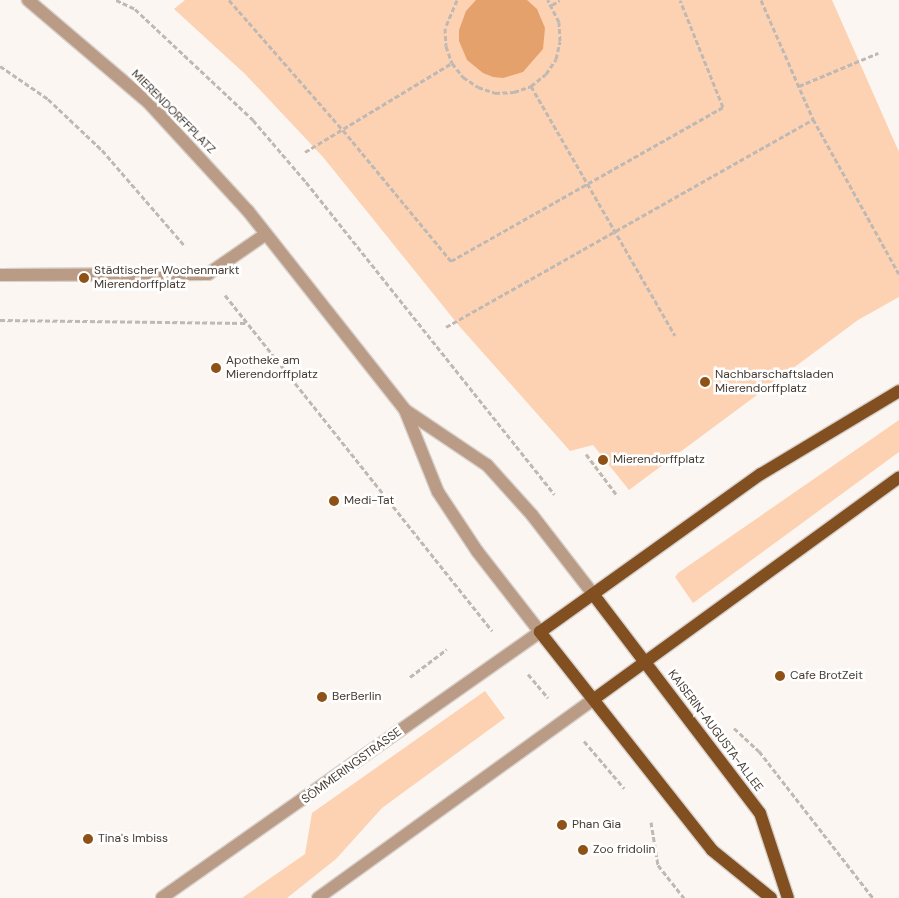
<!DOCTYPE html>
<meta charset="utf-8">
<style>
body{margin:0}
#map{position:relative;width:899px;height:898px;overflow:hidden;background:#fcf6f2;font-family:"DM Sans",sans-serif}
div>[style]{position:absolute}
.green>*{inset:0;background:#fdd2b2}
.water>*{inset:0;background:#e5a16b}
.path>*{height:3px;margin-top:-1.5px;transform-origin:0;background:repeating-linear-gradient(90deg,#c0b9b3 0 5px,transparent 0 7.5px)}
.roads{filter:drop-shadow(1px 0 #d7d0cb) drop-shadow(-1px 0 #d7d0cb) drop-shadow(0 1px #d7d0cb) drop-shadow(0 -1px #d7d0cb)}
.minor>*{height:12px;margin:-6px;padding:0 6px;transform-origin:6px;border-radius:6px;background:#ba9b85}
.major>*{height:12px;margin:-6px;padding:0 6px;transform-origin:6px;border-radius:6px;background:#824f21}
.dots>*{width:14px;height:14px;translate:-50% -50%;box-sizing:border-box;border:2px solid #fff;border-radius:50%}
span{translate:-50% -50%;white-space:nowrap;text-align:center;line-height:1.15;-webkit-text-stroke:5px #fff;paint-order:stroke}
.street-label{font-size:12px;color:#453a31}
.poi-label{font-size:12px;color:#453a31}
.left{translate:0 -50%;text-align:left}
</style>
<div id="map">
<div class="green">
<i style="clip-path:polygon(185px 0,832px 0,899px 152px,899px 297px,858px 320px,629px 490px,593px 445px,570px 451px,460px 327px,323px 157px,245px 74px,174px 9px)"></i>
<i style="clip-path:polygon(899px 420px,899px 452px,693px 603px,675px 577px,678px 573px)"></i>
<i style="clip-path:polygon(485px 691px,505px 718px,382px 808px,336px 859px,287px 898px,242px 898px,305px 854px,312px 813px)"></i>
</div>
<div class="water">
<i style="clip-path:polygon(476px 0,527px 0,537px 9px,545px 28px,543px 49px,523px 72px,503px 78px,493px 77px,483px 73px,467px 60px,459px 41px,459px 30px,466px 11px)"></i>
</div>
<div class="path">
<i style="left:116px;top:0;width:21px;rotate:25deg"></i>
<i style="left:135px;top:9px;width:162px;rotate:43.2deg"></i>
<i style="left:253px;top:120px;width:82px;rotate:49.5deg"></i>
<i style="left:306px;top:182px;width:399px;rotate:51.5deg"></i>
<i style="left:229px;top:0;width:173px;rotate:48.8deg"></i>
<i style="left:343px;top:130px;width:170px;rotate:50.5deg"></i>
<i style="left:451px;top:261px;width:313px;rotate:-29.5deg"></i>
<i style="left:723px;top:107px;width:115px;rotate:-111.9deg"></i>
<i style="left:457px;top:0;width:30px;rotate:113deg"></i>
<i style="left:445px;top:28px;width:18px;rotate:87deg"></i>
<i style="left:446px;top:46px;width:18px;rotate:71deg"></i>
<i style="left:452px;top:63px;width:18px;rotate:52deg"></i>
<i style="left:463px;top:77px;width:18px;rotate:34deg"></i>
<i style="left:478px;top:87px;width:18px;rotate:19deg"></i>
<i style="left:495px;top:93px;width:19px;rotate:-3deg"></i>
<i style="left:514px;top:92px;width:18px;rotate:-19deg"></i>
<i style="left:531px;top:86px;width:19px;rotate:-39deg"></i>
<i style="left:546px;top:74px;width:18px;rotate:-56deg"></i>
<i style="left:556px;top:59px;width:18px;rotate:-77deg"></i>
<i style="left:560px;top:41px;width:19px;rotate:-93deg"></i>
<i style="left:559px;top:22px;width:25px;rotate:-117deg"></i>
<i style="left:761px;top:0;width:130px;rotate:66.4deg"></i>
<i style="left:813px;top:119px;width:177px;rotate:61deg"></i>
<i style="left:552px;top:5px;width:9px;rotate:-32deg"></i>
<i style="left:0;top:66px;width:58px;rotate:34.5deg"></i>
<i style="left:48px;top:99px;width:74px;rotate:43.4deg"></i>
<i style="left:102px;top:150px;width:127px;rotate:49.2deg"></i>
<i style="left:531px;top:86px;width:288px;rotate:60deg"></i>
<i style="left:799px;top:86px;width:86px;rotate:-22.7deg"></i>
<i style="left:305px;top:152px;width:172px;rotate:-31.2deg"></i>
<i style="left:225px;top:295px;width:429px;rotate:51.5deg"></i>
<i style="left:0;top:320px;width:247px;rotate:0.7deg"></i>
<i style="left:446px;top:327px;width:422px;rotate:-29.5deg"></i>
<i style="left:586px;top:454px;width:50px;rotate:53.1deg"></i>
<i style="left:528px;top:674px;width:31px;rotate:50deg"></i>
<i style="left:410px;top:677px;width:46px;rotate:-37.1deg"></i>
<i style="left:734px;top:728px;width:34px;rotate:43deg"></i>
<i style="left:759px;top:751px;width:186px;rotate:52.2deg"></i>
<i style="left:584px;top:741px;width:62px;rotate:49.6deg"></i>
<i style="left:651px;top:822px;width:44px;rotate:80.8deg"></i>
<i style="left:658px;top:865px;width:42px;rotate:51.8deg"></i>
</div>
<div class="roads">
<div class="minor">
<i style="left:28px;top:0;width:157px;rotate:40.4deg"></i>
<i style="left:148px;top:102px;width:148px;rotate:47.5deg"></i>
<i style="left:248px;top:211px;width:253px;rotate:51.7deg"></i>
<i style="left:405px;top:410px;width:88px;rotate:68.1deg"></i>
<i style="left:438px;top:492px;width:71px;rotate:56.5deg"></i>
<i style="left:477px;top:551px;width:103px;rotate:52.1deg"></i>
<i style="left:540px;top:632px;width:462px;rotate:144.9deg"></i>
<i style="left:0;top:275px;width:208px;rotate:-0.3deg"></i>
<i style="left:208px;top:274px;width:70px;rotate:-34.6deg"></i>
<i style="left:405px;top:410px;width:99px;rotate:33.9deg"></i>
<i style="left:487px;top:465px;width:67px;rotate:48deg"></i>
<i style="left:532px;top:515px;width:100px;rotate:52.3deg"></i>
<i style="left:318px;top:898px;width:340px;rotate:-35.8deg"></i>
</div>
<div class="major">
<i style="left:593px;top:594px;width:275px;rotate:52.7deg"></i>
<i style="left:760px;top:813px;width:89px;rotate:71.8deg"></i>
<i style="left:594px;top:699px;width:377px;rotate:-36deg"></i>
<i style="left:771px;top:898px;width:76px;rotate:-140.9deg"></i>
<i style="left:712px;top:850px;width:278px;rotate:-128.3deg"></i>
<i style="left:540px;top:632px;width:272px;rotate:-35.6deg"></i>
<i style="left:761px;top:474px;width:161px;rotate:-31deg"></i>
</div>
</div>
<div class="dots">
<i style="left:84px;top:278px;background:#8f5216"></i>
<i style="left:216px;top:368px;background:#8f5216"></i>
<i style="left:705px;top:382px;background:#8f5216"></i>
<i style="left:603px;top:460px;background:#8f5216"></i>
<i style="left:334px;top:501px;background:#8f5216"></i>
<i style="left:780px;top:676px;background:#8f5216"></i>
<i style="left:322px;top:697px;background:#8f5216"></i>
<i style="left:562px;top:825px;background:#8f5216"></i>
<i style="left:88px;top:839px;background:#8f5216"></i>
<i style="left:583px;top:850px;background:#8f5216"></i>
</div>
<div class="street-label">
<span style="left:173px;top:112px;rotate:45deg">MIERENDORFFPLATZ</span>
<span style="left:715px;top:731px;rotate:53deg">KAISERIN-AUGUSTA-ALLEE</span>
<span style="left:352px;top:766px;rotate:-36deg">SÖMMERINGSTRASSE</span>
</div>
<div class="poi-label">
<span class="left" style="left:94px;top:278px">Städtischer Wochenmarkt<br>Mierendorffplatz</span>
<span class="left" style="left:226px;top:368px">Apotheke am<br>Mierendorffplatz</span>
<span class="left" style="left:715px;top:382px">Nachbarschaftsladen<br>Mierendorffplatz</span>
<span class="left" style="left:613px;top:460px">Mierendorffplatz</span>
<span class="left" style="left:344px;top:501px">Medi-Tat</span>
<span class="left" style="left:790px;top:676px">Cafe BrotZeit</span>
<span class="left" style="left:332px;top:697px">BerBerlin</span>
<span class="left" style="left:572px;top:825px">Phan Gia</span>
<span class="left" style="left:98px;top:839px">Tina's Imbiss</span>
<span class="left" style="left:593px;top:850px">Zoo fridolin</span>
</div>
</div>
